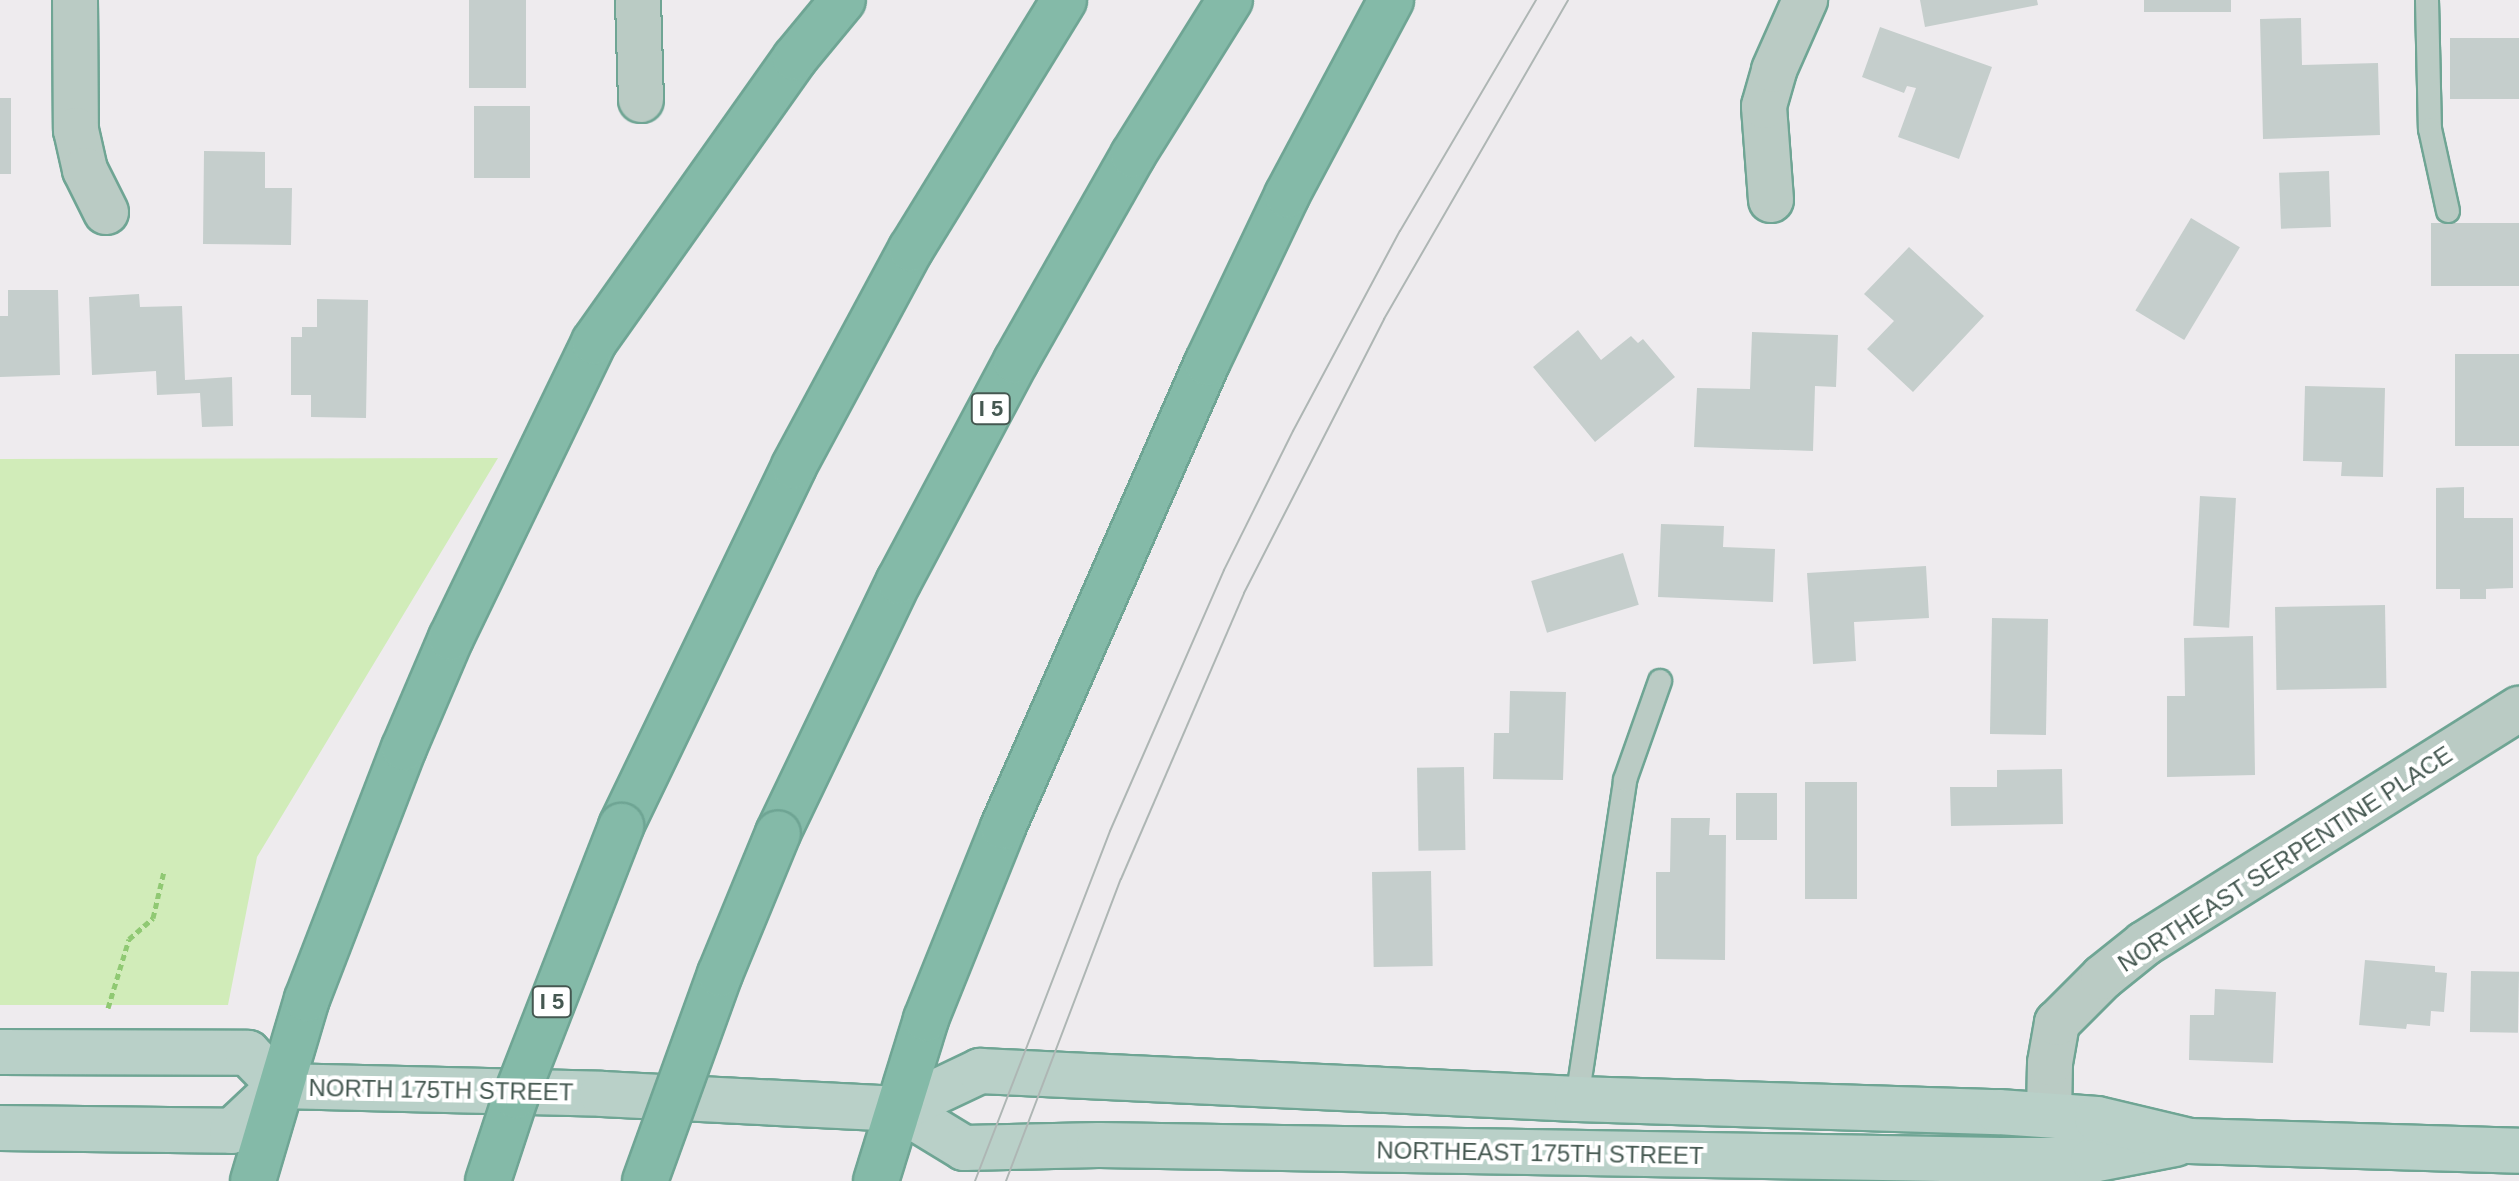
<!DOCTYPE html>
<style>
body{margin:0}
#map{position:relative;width:2519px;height:1181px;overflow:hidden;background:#eeebee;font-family:Helvetica,sans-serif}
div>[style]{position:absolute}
.green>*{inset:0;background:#d1ecb9}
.building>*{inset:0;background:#c5cecc;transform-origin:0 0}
.path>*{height:5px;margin-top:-2.5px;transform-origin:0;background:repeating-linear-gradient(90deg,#90c973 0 6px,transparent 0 10px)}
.roads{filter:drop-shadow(2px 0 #6fa594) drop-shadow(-2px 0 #6fa594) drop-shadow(0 2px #6fa594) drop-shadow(0 -2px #6fa594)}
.service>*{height:22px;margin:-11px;padding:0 11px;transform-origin:11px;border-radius:11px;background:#bacbc4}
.minor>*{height:44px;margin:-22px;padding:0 22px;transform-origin:22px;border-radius:22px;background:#bacbc4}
.secondary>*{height:44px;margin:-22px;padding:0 22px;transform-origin:22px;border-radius:22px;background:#b9d0c8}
.motorway>*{height:44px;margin:-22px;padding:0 22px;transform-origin:22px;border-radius:22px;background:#84baa8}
.tram>*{height:2px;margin:-1px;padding:0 1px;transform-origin:1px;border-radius:1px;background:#aeb6b4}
.bridges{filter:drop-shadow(2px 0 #6fa594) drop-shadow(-2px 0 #6fa594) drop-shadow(0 2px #6fa594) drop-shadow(0 -2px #6fa594)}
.motorway-bridge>*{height:44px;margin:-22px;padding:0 22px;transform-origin:22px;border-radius:22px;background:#84baa8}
span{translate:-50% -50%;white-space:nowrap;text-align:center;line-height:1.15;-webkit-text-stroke:8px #fff;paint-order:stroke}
.shield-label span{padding:2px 6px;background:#fff;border:2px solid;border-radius:6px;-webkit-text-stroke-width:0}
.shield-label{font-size:22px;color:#455851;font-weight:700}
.street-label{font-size:24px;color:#455851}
</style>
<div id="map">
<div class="green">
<i style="clip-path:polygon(498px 458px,257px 857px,228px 1005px,0 1005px,0 459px)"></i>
</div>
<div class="building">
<i style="left:469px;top:0;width:57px;height:88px"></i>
<i style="clip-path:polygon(1920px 0,2037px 0,2038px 5px,1925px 27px)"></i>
<i style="left:2144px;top:0;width:87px;height:12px"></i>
<i style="clip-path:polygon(2301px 18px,2302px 65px,2378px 63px,2380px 135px,2263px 139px,2260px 19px)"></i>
<i style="clip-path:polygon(1880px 27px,1992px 67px,1959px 159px,1898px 137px,1916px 88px,1907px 86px,1904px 93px,1862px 77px)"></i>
<i style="left:2519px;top:38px;width:61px;height:69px;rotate:90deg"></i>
<i style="left:0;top:98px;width:11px;height:76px"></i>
<i style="left:474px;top:106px;width:56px;height:72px"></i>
<i style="clip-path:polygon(204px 151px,265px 152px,265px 188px,292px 188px,291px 245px,203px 244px)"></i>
<i style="left:2329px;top:171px;width:56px;height:50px;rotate:88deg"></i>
<i style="left:2191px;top:218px;width:57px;height:108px;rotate:31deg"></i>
<i style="left:2519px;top:223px;width:63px;height:88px;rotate:90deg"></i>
<i style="clip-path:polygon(1909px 247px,1984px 316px,1913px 392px,1867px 349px,1894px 321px,1864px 294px)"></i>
<i style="clip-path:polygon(8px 290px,58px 290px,60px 375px,0 377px,0 316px,8px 316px)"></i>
<i style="clip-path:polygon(139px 294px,140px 307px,182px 306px,185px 380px,232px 377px,233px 426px,202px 427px,200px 393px,157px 395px,156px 371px,92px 375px,89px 297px)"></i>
<i style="clip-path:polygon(317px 299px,368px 300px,366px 418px,311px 417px,311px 395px,291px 395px,291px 337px,302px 337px,302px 327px,317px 327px)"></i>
<i style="clip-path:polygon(1578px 330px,1601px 360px,1631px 336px,1638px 343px,1643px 339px,1675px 377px,1595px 442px,1533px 367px)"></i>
<i style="clip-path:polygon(1752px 332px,1838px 335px,1836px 387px,1815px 386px,1813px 451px,1694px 447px,1697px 388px,1750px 389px)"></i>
<i style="left:2455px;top:354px;width:64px;height:92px"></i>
<i style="clip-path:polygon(2305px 386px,2385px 388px,2383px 477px,2341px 476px,2342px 462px,2303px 461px)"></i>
<i style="clip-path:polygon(2464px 487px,2464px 518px,2513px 518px,2513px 588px,2486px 589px,2486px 599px,2460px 599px,2460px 589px,2436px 589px,2436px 488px)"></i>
<i style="left:2200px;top:496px;width:36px;height:130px;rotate:3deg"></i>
<i style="clip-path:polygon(1661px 524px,1724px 526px,1723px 547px,1775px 549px,1773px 602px,1658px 597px)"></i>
<i style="left:1623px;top:553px;width:54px;height:96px;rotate:73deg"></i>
<i style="clip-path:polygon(1926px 566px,1929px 618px,1854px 622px,1856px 661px,1813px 664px,1807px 573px)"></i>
<i style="left:2385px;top:605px;width:83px;height:110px;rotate:89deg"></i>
<i style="left:1992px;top:618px;width:56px;height:116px;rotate:1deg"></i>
<i style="clip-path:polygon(2253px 636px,2255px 775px,2167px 777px,2167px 696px,2185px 696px,2184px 638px)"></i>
<i style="clip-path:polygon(1510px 691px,1566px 692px,1563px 780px,1493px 779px,1494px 733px,1509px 733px)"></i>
<i style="left:1464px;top:767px;width:83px;height:47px;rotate:89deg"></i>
<i style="clip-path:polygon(2062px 769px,2063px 824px,1951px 826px,1950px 787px,1997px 787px,1997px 770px)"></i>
<i style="left:1805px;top:782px;width:52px;height:117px"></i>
<i style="left:1777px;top:793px;width:47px;height:41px;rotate:90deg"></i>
<i style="clip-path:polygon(1671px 818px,1710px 818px,1709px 835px,1726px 835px,1725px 960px,1656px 959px,1656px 872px,1670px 872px)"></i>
<i style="left:1431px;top:871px;width:95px;height:59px;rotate:89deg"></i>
<i style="clip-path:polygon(2365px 960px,2435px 966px,2435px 972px,2447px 973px,2444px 1012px,2431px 1011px,2430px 1026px,2407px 1024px,2406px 1029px,2359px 1025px)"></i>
<i style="left:2471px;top:971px;width:48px;height:61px;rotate:1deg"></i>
<i style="clip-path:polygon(2215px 989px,2276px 992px,2273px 1063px,2189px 1060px,2190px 1015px,2214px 1015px)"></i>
</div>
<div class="path">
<i style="left:108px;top:1008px;width:72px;rotate:-73.1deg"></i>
<i style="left:129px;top:939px;width:32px;rotate:-41deg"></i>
<i style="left:153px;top:918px;width:48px;rotate:-76.8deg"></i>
</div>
<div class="roads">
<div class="service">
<i style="left:2427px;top:0;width:129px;rotate:88.7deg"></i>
<i style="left:2430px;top:129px;width:84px;rotate:77.6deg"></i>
<i style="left:1577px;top:1099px;width:323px;rotate:-81.4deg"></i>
<i style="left:1625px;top:780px;width:105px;rotate:-70.5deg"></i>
</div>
<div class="minor">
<i style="left:75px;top:0;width:130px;rotate:89.6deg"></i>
<i style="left:76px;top:130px;width:41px;rotate:77.3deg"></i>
<i style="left:85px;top:170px;width:47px;rotate:63.4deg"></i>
<i style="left:638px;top:0;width:100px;rotate:88.3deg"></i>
<i style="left:1771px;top:200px;width:94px;rotate:-94.3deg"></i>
<i style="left:1764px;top:106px;width:37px;rotate:-74deg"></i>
<i style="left:1774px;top:70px;width:77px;rotate:-66.1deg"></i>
<i style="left:2049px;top:1115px;width:52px;rotate:-88.9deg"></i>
<i style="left:2050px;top:1063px;width:41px;rotate:-80.1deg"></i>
<i style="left:2057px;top:1023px;width:65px;rotate:-45deg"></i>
<i style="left:2103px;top:977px;width:53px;rotate:-38.8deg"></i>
<i style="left:2144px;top:944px;width:443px;rotate:-32.1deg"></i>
</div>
<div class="secondary">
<i style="left:0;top:1052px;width:248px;rotate:0.2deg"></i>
<i style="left:248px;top:1053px;width:46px;rotate:45.9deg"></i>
<i style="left:900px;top:1109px;width:75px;rotate:31.4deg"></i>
<i style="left:964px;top:1148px;width:135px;rotate:-1.3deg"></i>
<i style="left:1099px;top:1145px;width:902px;rotate:0.95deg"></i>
<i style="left:2001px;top:1160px;width:92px"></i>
<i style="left:2093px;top:1160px;width:84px;rotate:-11deg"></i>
<i style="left:0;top:1128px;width:232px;rotate:0.7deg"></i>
<i style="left:232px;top:1131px;width:66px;rotate:-43.2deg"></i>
<i style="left:280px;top:1086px;width:322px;rotate:1.4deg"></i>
<i style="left:602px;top:1094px;width:298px;rotate:2.9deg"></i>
<i style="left:900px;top:1109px;width:89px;rotate:-25.4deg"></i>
<i style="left:980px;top:1071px;width:598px;rotate:2.69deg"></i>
<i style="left:1577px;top:1099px;width:422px;rotate:1.8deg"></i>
<i style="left:1999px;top:1112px;width:98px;rotate:4.1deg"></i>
<i style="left:2097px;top:1119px;width:95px;rotate:13.4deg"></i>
<i style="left:2189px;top:1141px;width:330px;rotate:1.7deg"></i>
</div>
<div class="motorway">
<i style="left:621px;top:826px;width:399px;rotate:-64.3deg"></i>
<i style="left:794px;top:466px;width:247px;rotate:-61.7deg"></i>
<i style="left:911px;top:249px;width:292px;rotate:-58.4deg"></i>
<i style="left:778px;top:833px;width:280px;rotate:-64.4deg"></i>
<i style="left:899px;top:581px;width:249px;rotate:-62deg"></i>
<i style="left:1016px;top:361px;width:237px;rotate:-60.4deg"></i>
<i style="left:1133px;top:155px;width:183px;rotate:-58deg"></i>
<i style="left:253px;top:1181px;width:190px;rotate:-73.5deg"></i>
<i style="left:307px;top:999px;width:269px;rotate:-68.9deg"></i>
<i style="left:404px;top:748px;width:120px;rotate:-66.9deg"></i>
<i style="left:451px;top:638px;width:329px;rotate:-64.2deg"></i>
<i style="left:594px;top:342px;width:348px;rotate:-54.7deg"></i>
<i style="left:795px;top:58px;width:75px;rotate:-50.4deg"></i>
<i style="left:876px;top:1181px;width:170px;rotate:-72.8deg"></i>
<i style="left:926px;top:1019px;width:207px;rotate:-68.1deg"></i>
<i style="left:1003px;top:827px;width:507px;rotate:-66.27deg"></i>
<i style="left:1207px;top:363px;width:186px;rotate:-64.5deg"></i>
<i style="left:1287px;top:195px;width:221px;rotate:-61.9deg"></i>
</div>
</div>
<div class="tram">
<i style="left:975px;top:1181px;width:375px;rotate:-68.9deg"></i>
<i style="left:1110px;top:831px;width:285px;rotate:-66.4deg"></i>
<i style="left:1224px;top:570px;width:155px;rotate:-63.6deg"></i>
<i style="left:1293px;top:431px;width:227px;rotate:-61.9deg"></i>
<i style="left:1400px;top:231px;width:268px;rotate:-59.5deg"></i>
<i style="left:1006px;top:1181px;width:323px;rotate:-69.2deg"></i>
<i style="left:1121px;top:879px;width:311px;rotate:-66.7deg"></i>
<i style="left:1244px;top:593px;width:308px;rotate:-62.9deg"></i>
<i style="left:1384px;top:319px;width:368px;rotate:-60deg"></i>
</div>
<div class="bridges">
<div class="motorway-bridge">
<i style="left:488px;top:1181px;width:89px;rotate:-71.8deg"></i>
<i style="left:516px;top:1096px;width:290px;rotate:-68.7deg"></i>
<i style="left:645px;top:1181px;width:220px;rotate:-70.1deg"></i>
<i style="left:720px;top:974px;width:152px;rotate:-67.6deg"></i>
</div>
</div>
<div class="shield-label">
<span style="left:991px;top:409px">I 5</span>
<span style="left:552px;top:1002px">I 5</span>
</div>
<div class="street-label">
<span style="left:2285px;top:859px;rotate:-33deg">NORTHEAST SERPENTINE PLACE</span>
<span style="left:441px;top:1090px;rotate:1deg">NORTH 175TH STREET</span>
<span style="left:1540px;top:1153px;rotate:1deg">NORTHEAST 175TH STREET</span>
</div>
</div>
